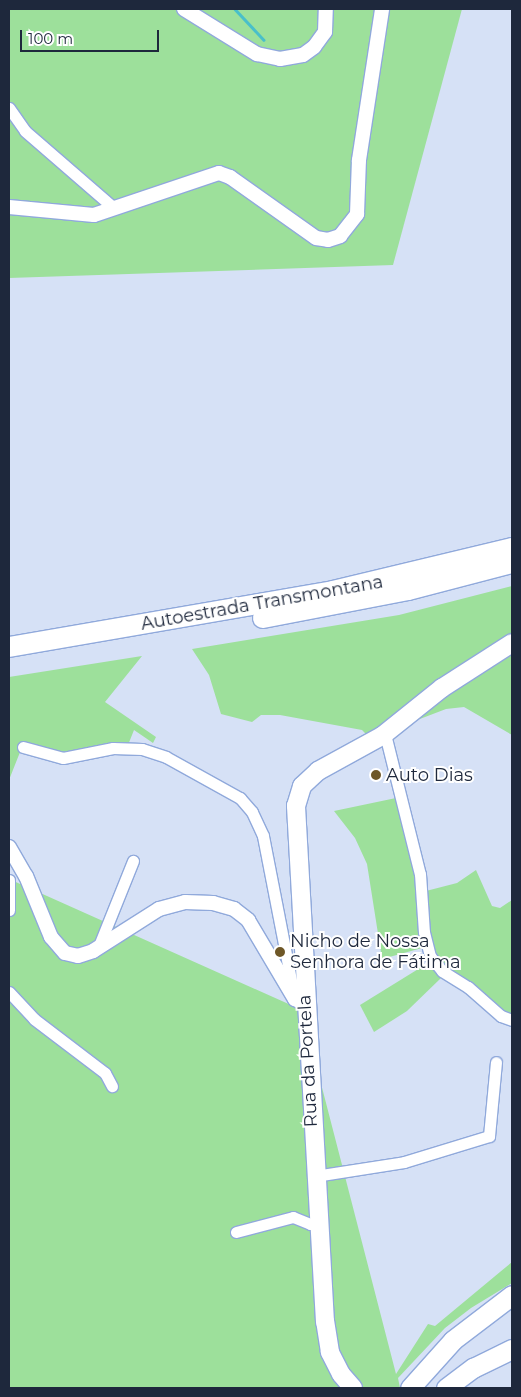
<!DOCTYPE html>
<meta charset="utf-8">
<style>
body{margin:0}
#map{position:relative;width:521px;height:1397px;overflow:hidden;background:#d6e1f6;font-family:Montserrat,sans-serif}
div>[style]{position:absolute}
.green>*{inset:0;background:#9de09b}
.stream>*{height:2.5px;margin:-1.25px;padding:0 1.25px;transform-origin:1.25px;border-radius:1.25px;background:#49bfca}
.roads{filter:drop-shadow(1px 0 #90a9db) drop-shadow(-1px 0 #90a9db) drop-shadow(0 1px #90a9db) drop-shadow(0 -1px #90a9db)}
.minor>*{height:11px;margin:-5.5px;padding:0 5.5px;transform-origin:5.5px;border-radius:5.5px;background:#fff}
.tertiary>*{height:14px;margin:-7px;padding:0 7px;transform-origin:7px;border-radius:7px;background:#fff}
.primary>*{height:18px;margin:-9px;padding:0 9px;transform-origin:9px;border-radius:9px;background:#fff}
.trunk>*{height:19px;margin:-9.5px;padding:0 9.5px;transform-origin:9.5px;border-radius:9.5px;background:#fff}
.motorway>*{height:20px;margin:-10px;padding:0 10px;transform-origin:10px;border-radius:10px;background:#fff}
.dots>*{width:14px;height:14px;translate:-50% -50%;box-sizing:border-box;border:2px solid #fff;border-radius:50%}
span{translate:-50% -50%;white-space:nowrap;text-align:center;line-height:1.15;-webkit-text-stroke:4px #fff;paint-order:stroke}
.street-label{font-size:18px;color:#1e283c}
.poi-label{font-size:18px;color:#1e283c}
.left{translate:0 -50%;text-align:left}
.frame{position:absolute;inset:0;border:10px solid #1e283c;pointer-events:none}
.scale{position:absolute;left:20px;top:30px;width:139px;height:22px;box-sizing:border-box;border:2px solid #1e283c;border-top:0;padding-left:6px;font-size:15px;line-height:18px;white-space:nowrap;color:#1e283c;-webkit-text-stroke:4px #fff;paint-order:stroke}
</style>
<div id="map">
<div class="green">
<i style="clip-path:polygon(9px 9px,462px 9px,393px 265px,9px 278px)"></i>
<i style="clip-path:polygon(512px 586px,512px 637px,369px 737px,362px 730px,280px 715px,261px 715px,252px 722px,221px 714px,209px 675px,192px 649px,399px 615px)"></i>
<i style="clip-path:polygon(512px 650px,512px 735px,464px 707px,446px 709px,412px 722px,440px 697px)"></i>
<i style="clip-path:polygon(142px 656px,105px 702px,156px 737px,153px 743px,134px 730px,128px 745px,75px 752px,60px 752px,24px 742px,9px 780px,9px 677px)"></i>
<i style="clip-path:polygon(396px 798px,418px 880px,422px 948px,382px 959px,367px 864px,355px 838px,334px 811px)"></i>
<i style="clip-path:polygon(476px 870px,492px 906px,500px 908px,512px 900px,512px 1017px,442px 969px,429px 941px,426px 891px,457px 883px)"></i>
<i style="clip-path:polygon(9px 879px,302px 1010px,396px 1374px,428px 1324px,435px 1326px,512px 1262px,512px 1283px,471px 1308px,445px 1328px,398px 1378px,400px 1388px,9px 1388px)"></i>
<i style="clip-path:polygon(428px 963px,441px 978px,407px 1011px,374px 1032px,360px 1005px)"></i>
</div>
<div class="stream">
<i style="left:235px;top:9px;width:42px;rotate:46.9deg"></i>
</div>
<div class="roads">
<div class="minor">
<i style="left:9px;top:108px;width:28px;rotate:55deg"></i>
<i style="left:25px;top:131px;width:118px;rotate:40.9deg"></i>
<i style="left:385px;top:734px;width:144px;rotate:76deg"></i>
<i style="left:420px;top:874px;width:58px;rotate:86.1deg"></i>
<i style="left:424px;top:932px;width:25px;rotate:76deg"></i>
<i style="left:430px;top:956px;width:19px;rotate:51deg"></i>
<i style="left:442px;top:971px;width:31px;rotate:32deg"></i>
<i style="left:468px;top:987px;width:44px;rotate:41.3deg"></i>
<i style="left:501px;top:1016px;width:12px;rotate:20deg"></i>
<i style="left:23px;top:747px;width:41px;rotate:15.4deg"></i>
<i style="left:63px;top:758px;width:51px;rotate:-11.3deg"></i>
<i style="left:113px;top:748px;width:29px;rotate:2deg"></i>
<i style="left:142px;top:749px;width:25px;rotate:18deg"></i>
<i style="left:166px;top:757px;width:85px;rotate:29deg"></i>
<i style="left:240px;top:798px;width:18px;rotate:49deg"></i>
<i style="left:252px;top:812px;width:26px;rotate:65deg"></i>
<i style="left:263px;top:836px;width:162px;rotate:79deg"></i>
<i style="left:9px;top:880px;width:30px;rotate:90deg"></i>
<i style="left:98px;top:948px;width:94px;rotate:-68.1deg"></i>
<i style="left:9px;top:992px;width:37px;rotate:47deg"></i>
<i style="left:34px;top:1019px;width:89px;rotate:37.3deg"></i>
<i style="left:105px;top:1073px;width:15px;rotate:62deg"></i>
<i style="left:315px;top:1176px;width:90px;rotate:-8.9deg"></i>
<i style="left:404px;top:1162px;width:89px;rotate:-17deg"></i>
<i style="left:489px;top:1136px;width:74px;rotate:-84.6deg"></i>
<i style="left:236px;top:1232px;width:59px;rotate:-14.7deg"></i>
<i style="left:293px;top:1217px;width:18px;rotate:22deg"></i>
<i style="left:310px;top:1224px;width:8px;rotate:-7deg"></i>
</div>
<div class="tertiary">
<i style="left:184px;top:9px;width:86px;rotate:31.7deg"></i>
<i style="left:257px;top:54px;width:24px;rotate:12deg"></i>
<i style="left:280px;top:59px;width:23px;rotate:-10deg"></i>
<i style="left:303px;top:55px;width:14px;rotate:-36deg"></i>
<i style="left:314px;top:47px;width:19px;rotate:-54deg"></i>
<i style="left:325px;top:32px;width:23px;rotate:-88deg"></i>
<i style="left:9px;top:207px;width:85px;rotate:5.4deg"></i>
<i style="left:94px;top:215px;width:132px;rotate:-18.6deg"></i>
<i style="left:219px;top:173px;width:12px;rotate:20deg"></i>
<i style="left:230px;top:177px;width:105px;rotate:35.3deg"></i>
<i style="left:316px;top:238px;width:12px;rotate:9deg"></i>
<i style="left:328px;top:240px;width:13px;rotate:-18deg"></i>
<i style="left:340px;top:236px;width:28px;rotate:-52deg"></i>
<i style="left:357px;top:214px;width:54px;rotate:-87.9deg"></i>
<i style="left:359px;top:160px;width:153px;rotate:-81.3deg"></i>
<i style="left:9px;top:847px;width:34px;rotate:60deg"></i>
<i style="left:26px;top:876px;width:66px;rotate:67.7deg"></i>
<i style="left:51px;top:937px;width:21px;rotate:49deg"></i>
<i style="left:65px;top:953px;width:13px;rotate:13deg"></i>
<i style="left:78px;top:956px;width:16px;rotate:-18deg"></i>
<i style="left:93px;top:951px;width:78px;rotate:-32.5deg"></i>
<i style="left:159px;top:909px;width:27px;rotate:-15deg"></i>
<i style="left:185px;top:902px;width:28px;rotate:2deg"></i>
<i style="left:213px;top:903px;width:22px;rotate:16deg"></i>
<i style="left:234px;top:909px;width:18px;rotate:38deg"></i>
<i style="left:248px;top:920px;width:92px;rotate:59.3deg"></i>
<i style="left:295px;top:999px;width:11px;rotate:27deg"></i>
</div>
<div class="primary">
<i style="left:353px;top:1388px;width:18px;rotate:-131deg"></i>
<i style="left:341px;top:1374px;width:25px;rotate:-117deg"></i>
<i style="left:330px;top:1352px;width:30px;rotate:-99deg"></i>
<i style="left:325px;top:1322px;width:517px;rotate:-93.22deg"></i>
<i style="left:296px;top:806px;width:21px;rotate:-73deg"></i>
<i style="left:302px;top:786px;width:22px;rotate:-43deg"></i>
<i style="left:318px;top:771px;width:73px;rotate:-28.7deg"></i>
<i style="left:382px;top:736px;width:77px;rotate:-38.7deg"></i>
<i style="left:442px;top:688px;width:83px;rotate:-32.7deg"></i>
</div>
<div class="trunk">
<i style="left:410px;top:1388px;width:64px;rotate:-48.1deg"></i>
<i style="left:453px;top:1340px;width:74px;rotate:-37.3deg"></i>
<i style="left:446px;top:1388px;width:34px;rotate:-37deg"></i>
<i style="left:473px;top:1368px;width:43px;rotate:-26deg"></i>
</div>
<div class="motorway">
<i style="left:263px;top:618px;width:148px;rotate:-10.9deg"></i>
<i style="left:408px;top:590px;width:107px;rotate:-14.6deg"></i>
<i style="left:9px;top:647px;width:329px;rotate:-9.8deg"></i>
<i style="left:333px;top:591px;width:184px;rotate:-13.5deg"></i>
</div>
</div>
<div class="dots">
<i style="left:376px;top:775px;background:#6e5727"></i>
<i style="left:280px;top:952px;background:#6e5727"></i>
</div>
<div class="street-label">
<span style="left:262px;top:603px;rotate:-10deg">Autoestrada Transmontana</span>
<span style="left:308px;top:1061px;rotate:-93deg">Rua da Portela</span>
</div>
<div class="poi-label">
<span class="left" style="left:386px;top:775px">Auto Dias</span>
<span class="left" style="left:290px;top:952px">Nicho de Nossa<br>Senhora de Fátima</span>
</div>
<div class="frame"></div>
<div class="scale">100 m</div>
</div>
